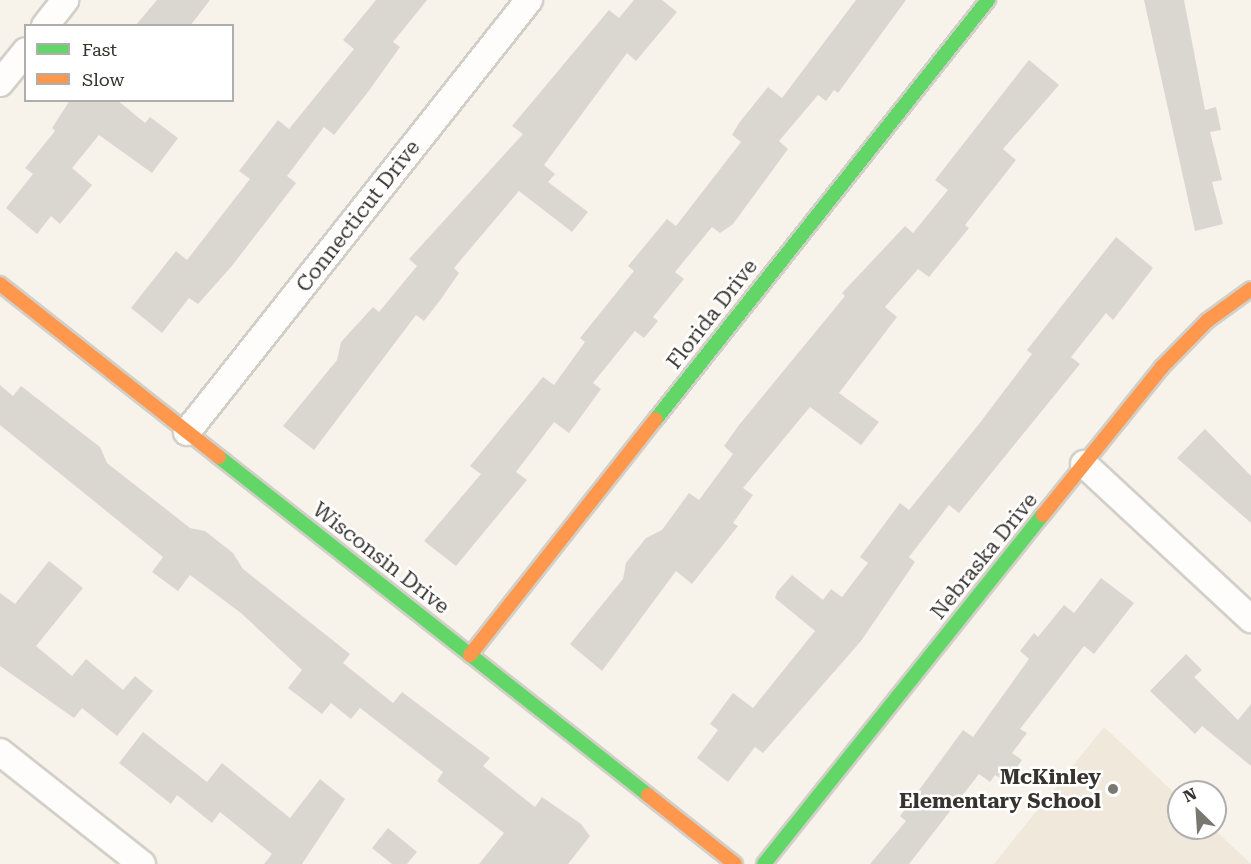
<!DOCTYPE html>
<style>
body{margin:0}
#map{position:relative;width:1251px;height:864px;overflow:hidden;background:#f7f3eb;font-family:"Roboto Serif",serif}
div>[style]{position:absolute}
.built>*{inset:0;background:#f0e8da}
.building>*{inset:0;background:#dad7d1}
.roads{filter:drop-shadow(2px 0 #d2cfc8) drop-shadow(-2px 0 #d2cfc8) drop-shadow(0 2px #d2cfc8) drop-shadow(0 -2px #d2cfc8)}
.street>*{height:26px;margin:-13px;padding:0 13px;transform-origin:13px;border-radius:13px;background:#fefdfc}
.fast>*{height:14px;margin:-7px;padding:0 7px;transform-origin:7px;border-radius:7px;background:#63d668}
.slow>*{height:14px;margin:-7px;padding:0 7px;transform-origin:7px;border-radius:7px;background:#ff974d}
.dots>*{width:16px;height:16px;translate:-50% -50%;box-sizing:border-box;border:3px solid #fff;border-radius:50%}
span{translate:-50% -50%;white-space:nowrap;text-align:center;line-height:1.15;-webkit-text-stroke:5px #fff;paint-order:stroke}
.street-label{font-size:21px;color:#37342f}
.poi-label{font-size:21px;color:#37342f;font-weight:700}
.right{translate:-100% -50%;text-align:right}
.legend{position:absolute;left:24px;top:24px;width:210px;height:78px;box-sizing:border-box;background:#fff;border:2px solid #afaeac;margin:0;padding:8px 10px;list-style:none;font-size:18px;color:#37342f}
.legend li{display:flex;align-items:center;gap:12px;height:30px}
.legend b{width:30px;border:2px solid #afaeac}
.north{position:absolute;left:1167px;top:780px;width:60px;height:60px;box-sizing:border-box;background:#fff;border:2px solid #afaeac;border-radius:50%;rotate:335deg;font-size:16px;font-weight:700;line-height:24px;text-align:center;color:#37342f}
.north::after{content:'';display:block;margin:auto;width:21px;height:27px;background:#7a7771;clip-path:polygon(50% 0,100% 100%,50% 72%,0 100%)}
</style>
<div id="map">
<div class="built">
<i style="clip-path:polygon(1104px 727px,1179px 797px,1179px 828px,1213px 828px,1251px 864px,994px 864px)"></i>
</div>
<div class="building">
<i style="clip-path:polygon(157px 0,210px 0,190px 26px,135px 26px)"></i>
<i style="clip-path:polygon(376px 0,427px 0,393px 42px,400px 47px,368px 92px,334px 135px,324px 127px,287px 176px,296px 183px,231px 267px,198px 304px,189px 298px,162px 333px,131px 308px,176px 251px,187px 260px,250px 179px,239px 171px,278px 120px,289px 129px,354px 49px,343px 40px)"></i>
<i style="clip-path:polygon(634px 0,662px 0,677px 12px,636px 61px,627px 53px,544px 165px,555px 174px,548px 182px,588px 212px,572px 232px,519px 191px,454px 268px,459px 273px,441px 299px,424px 321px,416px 315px,314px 450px,283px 426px,337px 360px,341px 342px,373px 307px,379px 312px,417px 266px,409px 259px,523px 134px,512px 126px,609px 10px,619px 18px)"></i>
<i style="clip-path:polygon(856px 0,906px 0,838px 93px,834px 90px,826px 101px,818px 95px,779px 141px,788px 149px,733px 224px,720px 233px,712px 227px,675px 272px,684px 279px,653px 317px,658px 321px,644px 338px,635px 331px,593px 383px,601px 389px,569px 433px,554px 422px,516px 472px,527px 480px,456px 566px,424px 541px,481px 474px,470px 466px,543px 377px,554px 385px,585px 342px,580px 338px,634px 271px,628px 266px,667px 219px,676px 226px,741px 142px,732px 135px,739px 123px,768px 87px,782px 98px)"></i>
<i style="clip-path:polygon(1144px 0,1184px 0,1205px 110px,1216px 107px,1221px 130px,1210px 132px,1222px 180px,1212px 182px,1223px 224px,1195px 231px)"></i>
<i style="clip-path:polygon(1029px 60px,1059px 85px,1003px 149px,1016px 160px,965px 225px,969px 228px,929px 277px,918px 269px,885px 307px,897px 317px,839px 393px,879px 422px,861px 445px,810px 407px,743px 488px,753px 495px,733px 523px,738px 526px,692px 584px,676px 571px,602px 671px,570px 644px,623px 579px,626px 563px,646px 538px,662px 530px,689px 493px,699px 500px,733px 454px,724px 446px,739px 425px,845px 296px,842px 293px,905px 226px,913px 233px,948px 190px,935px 180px)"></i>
<i style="clip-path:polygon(70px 100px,117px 100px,145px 123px,150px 117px,178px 138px,152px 173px,99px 135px,72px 168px,92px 185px,60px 224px,51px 216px,37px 234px,6px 208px,33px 174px,25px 168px,55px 131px,52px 128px)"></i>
<i style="clip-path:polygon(1116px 237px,1153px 268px,1113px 320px,1106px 313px,1071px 357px,1080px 364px,959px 513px,949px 505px,909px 557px,915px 562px,861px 641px,763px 753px,755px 747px,728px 782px,697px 758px,718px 730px,710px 724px,733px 693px,753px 708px,815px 631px,775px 598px,777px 592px,792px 575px,823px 600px,831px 589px,842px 597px,868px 563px,860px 557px,900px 503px,909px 510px,979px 424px,1032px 354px,1027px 350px)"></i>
<i style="clip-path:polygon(0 385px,13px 396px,21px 386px,100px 447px,107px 463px,190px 528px,205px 531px,233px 553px,243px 569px,350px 654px,343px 663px,393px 703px,402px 692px,490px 758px,483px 766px,535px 807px,542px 797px,581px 824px,590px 836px,568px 864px,479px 864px,504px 833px,437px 781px,443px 772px,360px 708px,351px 719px,331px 703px,322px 714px,288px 688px,302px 670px,241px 613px,190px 575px,178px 591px,152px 572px,163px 557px,0 425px)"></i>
<i style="clip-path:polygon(1205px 429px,1251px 476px,1251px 523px,1177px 458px)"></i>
<i style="clip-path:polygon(49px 561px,83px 588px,36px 646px,72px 676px,86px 659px,123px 690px,135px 676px,153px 691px,117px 736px,82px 708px,74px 718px,0 666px,0 593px,15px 604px)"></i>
<i style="clip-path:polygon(1101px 578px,1134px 603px,1094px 654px,1084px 646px,1020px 729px,1027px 733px,1012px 753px,1022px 760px,1006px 782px,995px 775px,990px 782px,979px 774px,909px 864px,870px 864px,906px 821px,900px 816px,963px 730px,973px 737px,1029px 659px,1020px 651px,1034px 633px,1038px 637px,1064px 605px,1074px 613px)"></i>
<i style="clip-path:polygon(1186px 654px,1202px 670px,1194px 677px,1238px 720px,1251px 704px,1251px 766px,1202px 726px,1195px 734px,1150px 691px)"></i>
<i style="clip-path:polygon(143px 732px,207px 782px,222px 763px,290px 818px,320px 779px,345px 799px,302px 864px,264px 864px,272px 854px,220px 812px,212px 823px,177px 795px,171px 804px,119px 763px)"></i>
<i style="clip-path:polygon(388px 828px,417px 852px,407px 864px,392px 864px,372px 848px)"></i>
</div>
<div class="roads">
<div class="street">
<i style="left:45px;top:26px;width:33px;rotate:-52deg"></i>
<i style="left:0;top:83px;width:41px;rotate:-50.9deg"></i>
<i style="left:187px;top:432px;width:551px;rotate:-51.63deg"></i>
<i style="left:1084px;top:464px;width:228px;rotate:42.9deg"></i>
<i style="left:0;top:752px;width:181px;rotate:38.3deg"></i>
</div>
<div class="fast">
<i style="left:656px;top:419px;width:535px;rotate:-51.61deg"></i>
<i style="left:219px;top:457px;width:546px;rotate:38.23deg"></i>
<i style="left:764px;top:864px;width:447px;rotate:-51.4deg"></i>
</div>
<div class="slow">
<i style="left:0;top:284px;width:279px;rotate:38.3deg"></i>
<i style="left:1043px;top:515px;width:189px;rotate:-51.2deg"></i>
<i style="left:1161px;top:368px;width:66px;rotate:-45.6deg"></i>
<i style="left:1207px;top:321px;width:54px;rotate:-36deg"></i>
<i style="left:470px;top:655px;width:300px;rotate:-51.8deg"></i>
<i style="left:648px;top:795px;width:111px;rotate:38.4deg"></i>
</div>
</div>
<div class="dots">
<i style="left:1113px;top:789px;background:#7a7771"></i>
</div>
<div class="street-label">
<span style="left:358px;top:216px;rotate:-52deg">Connecticut Drive</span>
<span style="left:712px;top:314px;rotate:-52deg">Florida Drive</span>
<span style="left:984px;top:556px;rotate:-51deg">Nebraska Drive</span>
<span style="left:381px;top:558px;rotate:38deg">Wisconsin Drive</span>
</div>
<div class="poi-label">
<span class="right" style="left:1101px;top:789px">McKinley<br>Elementary School</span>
</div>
<ul class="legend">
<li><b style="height:8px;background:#63d668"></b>Fast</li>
<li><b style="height:8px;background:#ff974d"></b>Slow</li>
</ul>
<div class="north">N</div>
</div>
